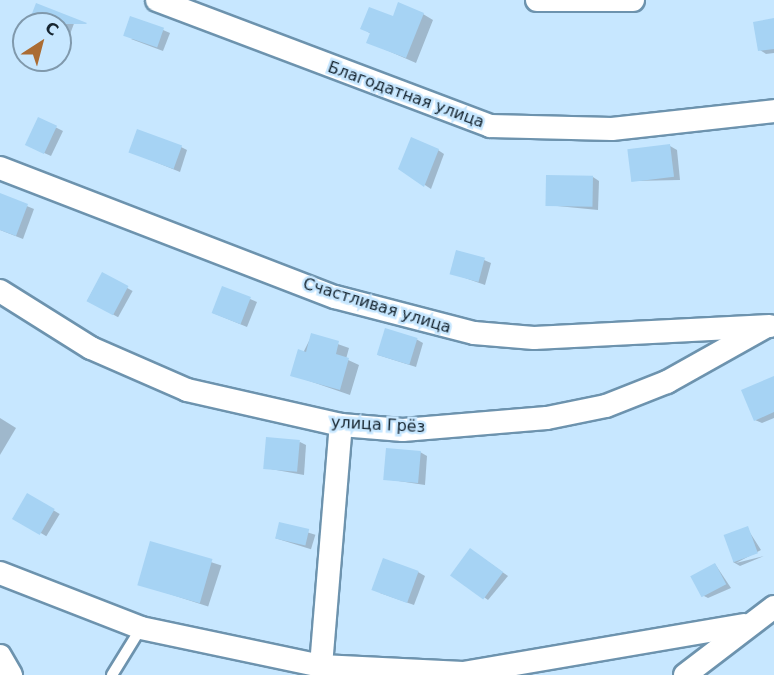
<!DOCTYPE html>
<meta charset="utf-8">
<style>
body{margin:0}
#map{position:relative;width:774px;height:675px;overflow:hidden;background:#c7e7ff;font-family:"DejaVu Sans",sans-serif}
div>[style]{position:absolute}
.shadow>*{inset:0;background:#0003;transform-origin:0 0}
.building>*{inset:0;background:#a6d3f4;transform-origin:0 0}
.roads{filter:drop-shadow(2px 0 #6d93ae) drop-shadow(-2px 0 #6d93ae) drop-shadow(0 2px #6d93ae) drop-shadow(0 -2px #6d93ae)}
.lane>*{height:10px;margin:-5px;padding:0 5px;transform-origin:5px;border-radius:5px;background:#fff}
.street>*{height:22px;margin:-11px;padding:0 11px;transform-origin:11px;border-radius:11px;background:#fff}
span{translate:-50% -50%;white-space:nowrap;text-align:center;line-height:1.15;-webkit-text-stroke:5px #c7e7ff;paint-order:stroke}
.street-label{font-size:16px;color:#162530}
.north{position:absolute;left:12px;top:12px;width:60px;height:60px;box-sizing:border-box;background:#c7e7ff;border:2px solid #8099ac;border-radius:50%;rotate:36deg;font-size:16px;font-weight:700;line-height:24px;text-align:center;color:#162530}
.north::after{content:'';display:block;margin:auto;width:21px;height:27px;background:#ab6c33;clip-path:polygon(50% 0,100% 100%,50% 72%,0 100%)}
</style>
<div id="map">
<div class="shadow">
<i style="clip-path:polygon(423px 14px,433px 20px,416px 63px,368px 42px,371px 34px,362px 28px)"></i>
<i style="clip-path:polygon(774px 20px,774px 53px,766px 54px,760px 50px)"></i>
<i style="clip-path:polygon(75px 21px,64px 50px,60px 24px,29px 24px)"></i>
<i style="clip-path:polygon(163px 30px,170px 33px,163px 51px,131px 39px)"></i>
<i style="clip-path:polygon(39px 119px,63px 131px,51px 156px,33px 148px)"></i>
<i style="clip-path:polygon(670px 146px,677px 150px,680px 180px,632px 181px)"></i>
<i style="clip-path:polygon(181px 147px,187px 150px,180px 172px,131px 152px)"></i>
<i style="clip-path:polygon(438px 150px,444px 154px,431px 189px,399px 168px)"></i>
<i style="clip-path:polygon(593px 177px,599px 181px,598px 210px,547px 205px)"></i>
<i style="clip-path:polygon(0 195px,34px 209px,23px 239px,0 230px)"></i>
<i style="clip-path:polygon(484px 260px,491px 263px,485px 285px,451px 273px)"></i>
<i style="left:102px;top:274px;width:35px;height:30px;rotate:29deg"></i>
<i style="clip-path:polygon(250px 299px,257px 302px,247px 327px,213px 313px)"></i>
<i style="clip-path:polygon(312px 335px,349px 348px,346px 359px,359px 365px,350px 395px,292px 375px)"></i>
<i style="clip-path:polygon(416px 339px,423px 343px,416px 367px,378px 355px)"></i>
<i style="clip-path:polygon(774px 378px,774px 418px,762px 423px,755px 420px)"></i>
<i style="clip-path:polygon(0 418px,16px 428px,0 455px)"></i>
<i style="clip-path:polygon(300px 442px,306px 445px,304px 475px,265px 468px)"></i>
<i style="clip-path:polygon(420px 452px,427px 456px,425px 485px,385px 479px)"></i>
<i style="left:28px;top:495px;width:37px;height:26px;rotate:31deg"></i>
<i style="left:280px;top:524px;width:37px;height:15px;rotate:17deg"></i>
<i style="clip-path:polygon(747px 528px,761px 550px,736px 563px,764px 556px,740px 566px,733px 562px)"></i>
<i style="left:152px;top:543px;width:73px;height:43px;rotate:18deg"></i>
<i style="clip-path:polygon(477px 554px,508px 576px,488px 600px,452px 574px)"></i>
<i style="clip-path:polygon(715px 564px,731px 588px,708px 598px,702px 595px)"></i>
<i style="clip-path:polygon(418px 572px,425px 576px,414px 605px,380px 593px)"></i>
</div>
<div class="building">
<i style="clip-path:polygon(398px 2px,424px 13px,406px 58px,366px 43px,370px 33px,360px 29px,369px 7px,393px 16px)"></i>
<i style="clip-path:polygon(36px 3px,87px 23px,86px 24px,28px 24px)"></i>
<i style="left:130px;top:16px;width:36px;height:21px;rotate:19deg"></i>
<i style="clip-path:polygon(774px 18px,774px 49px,758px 51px,753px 22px)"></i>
<i style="left:38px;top:117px;width:21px;height:31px;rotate:25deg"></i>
<i style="left:137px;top:129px;width:48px;height:25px;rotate:20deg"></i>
<i style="clip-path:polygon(411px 137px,439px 149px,424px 187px,398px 169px)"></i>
<i style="left:670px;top:144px;width:33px;height:43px;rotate:83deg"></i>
<i style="left:546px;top:175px;width:47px;height:31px;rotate:1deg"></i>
<i style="clip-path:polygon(0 193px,28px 204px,16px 236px,0 230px)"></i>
<i style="left:456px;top:250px;width:30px;height:25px;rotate:15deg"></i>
<i style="left:102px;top:272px;width:30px;height:33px;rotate:28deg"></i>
<i style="left:222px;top:286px;width:31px;height:29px;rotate:21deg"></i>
<i style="left:385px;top:328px;width:34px;height:28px;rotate:17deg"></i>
<i style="clip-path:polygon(311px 333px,339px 341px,336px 354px,349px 358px,340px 390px,290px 376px,298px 349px,306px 352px)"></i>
<i style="clip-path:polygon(774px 376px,774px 412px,754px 421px,741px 390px)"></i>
<i style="left:266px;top:437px;width:34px;height:32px;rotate:5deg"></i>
<i style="left:386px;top:448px;width:35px;height:32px;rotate:5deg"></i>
<i style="left:27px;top:493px;width:32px;height:30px;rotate:30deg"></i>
<i style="left:279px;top:522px;width:31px;height:17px;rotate:13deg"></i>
<i style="left:748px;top:526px;width:29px;height:26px;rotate:70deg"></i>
<i style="left:150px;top:541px;width:65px;height:46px;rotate:16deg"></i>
<i style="left:470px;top:548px;width:41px;height:34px;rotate:36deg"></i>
<i style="left:383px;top:558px;width:38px;height:34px;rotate:20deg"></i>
<i style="left:715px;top:563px;width:24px;height:28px;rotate:62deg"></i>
</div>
<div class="roads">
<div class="lane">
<i style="left:112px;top:675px;width:55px;rotate:-58.3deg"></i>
</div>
<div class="street">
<i style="left:157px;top:0;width:356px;rotate:20.7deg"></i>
<i style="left:490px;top:126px;width:122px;rotate:1.4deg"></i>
<i style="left:612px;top:129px;width:163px;rotate:-6.3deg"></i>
<i style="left:537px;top:0;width:96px"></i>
<i style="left:0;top:168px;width:359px;rotate:21.1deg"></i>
<i style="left:335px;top:297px;width:144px;rotate:14.5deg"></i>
<i style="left:474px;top:333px;width:60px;rotate:4.8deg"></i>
<i style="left:534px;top:338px;width:236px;rotate:-2.9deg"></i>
<i style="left:0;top:291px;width:107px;rotate:32.1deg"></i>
<i style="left:91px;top:348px;width:105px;rotate:23.6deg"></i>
<i style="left:187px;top:390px;width:158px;rotate:12.8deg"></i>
<i style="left:341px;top:425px;width:62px;rotate:4.6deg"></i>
<i style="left:403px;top:430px;width:144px;rotate:-4.8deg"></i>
<i style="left:547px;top:418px;width:60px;rotate:-11.5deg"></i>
<i style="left:606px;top:406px;width:66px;rotate:-21.5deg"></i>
<i style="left:667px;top:382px;width:112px;rotate:-29.3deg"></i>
<i style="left:0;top:573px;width:151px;rotate:21.3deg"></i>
<i style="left:141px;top:628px;width:184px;rotate:11.9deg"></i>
<i style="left:321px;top:666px;width:142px;rotate:2.8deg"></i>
<i style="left:463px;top:673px;width:285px;rotate:-9.7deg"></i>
<i style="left:0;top:656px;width:22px;rotate:60deg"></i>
<i style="left:321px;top:666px;width:242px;rotate:-85.3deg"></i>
<i style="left:685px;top:675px;width:112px;rotate:-37.4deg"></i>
</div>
</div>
<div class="street-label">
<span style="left:406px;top:95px;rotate:20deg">Благодатная улица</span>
<span style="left:377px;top:306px;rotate:17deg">Счастливая улица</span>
<span style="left:378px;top:425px;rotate:3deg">улица Грёз</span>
</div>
<div class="north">С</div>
</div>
